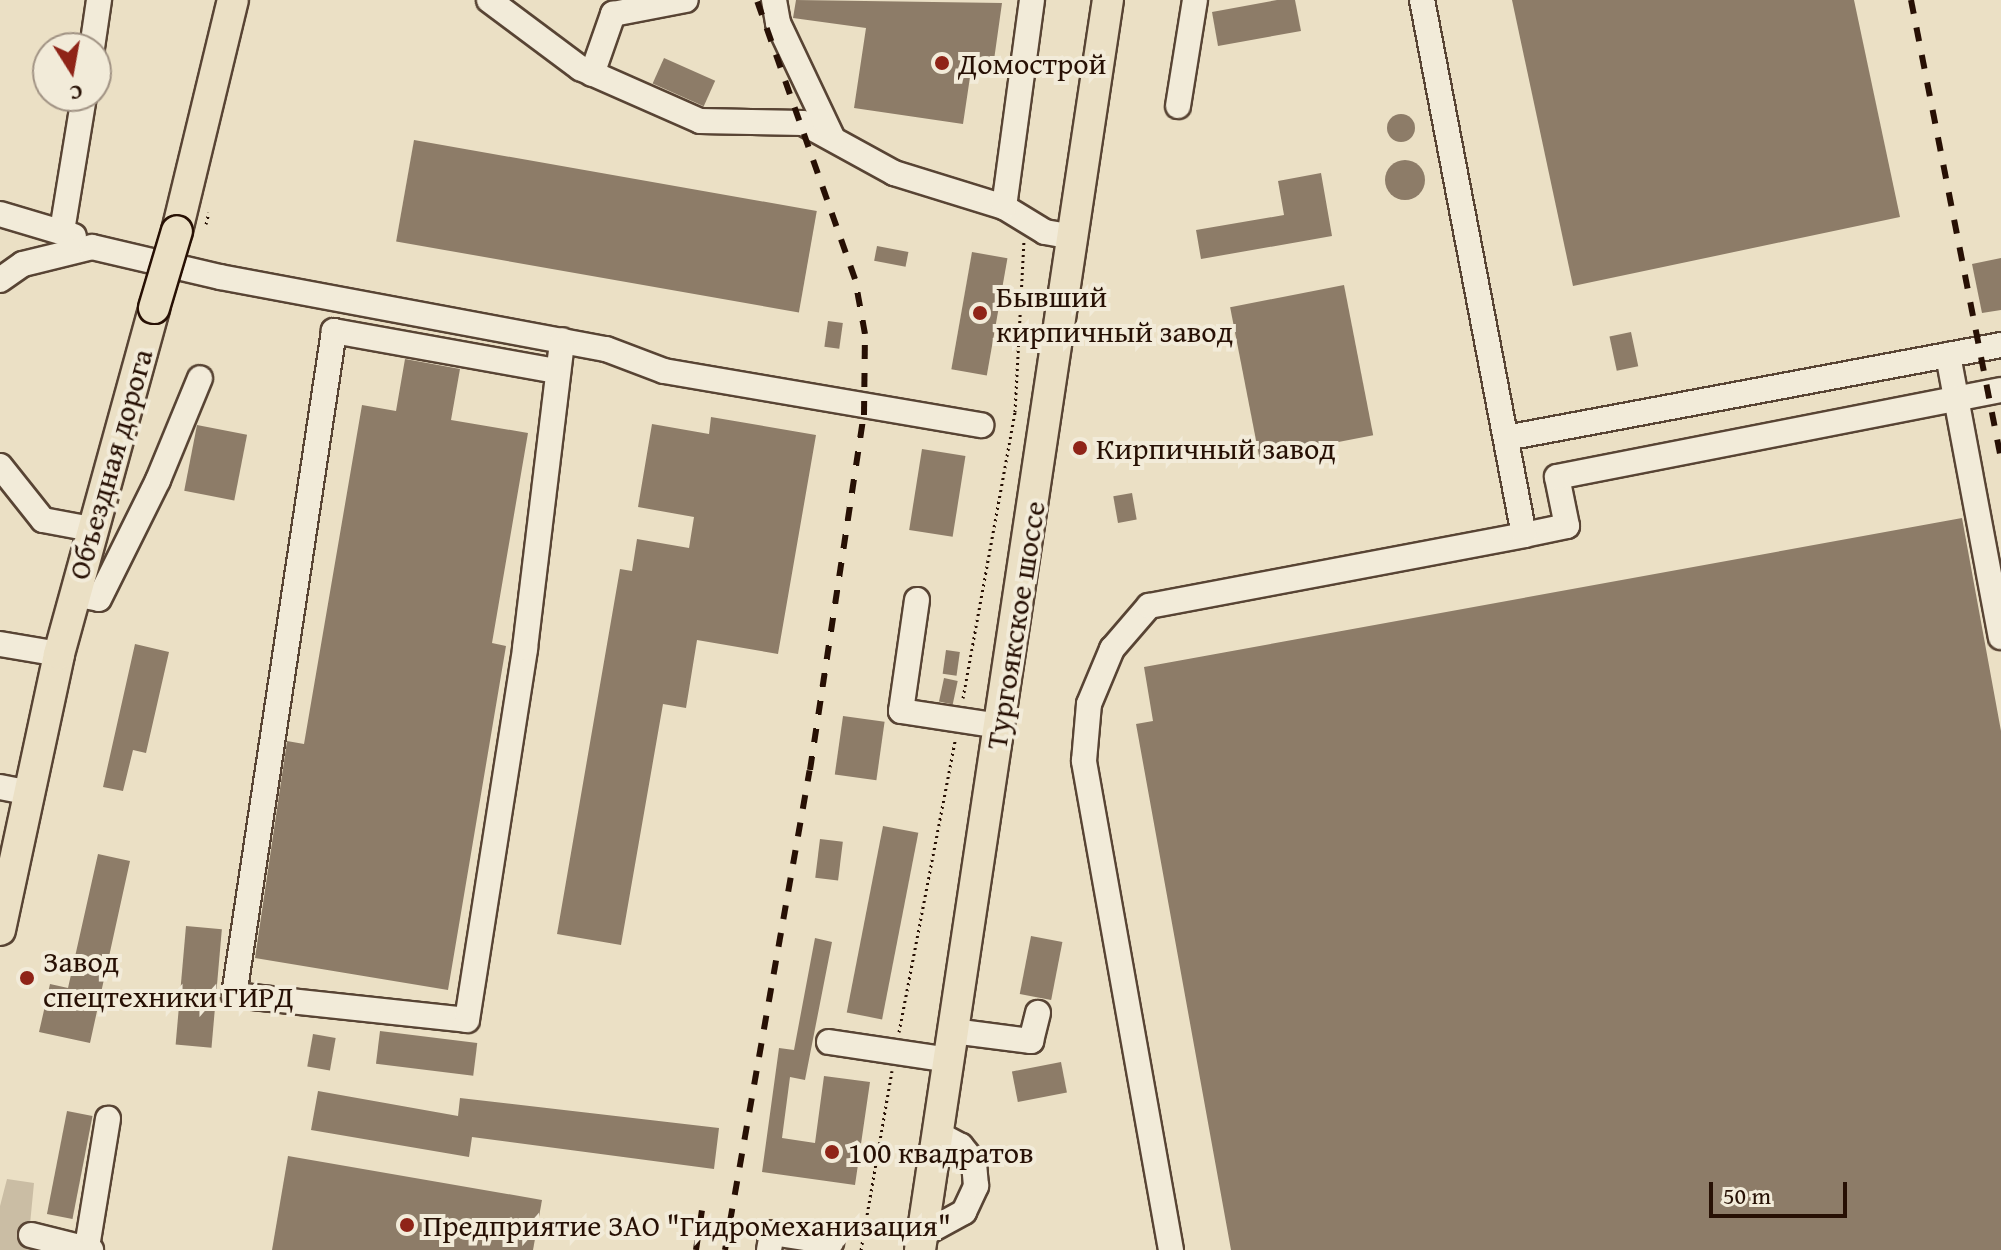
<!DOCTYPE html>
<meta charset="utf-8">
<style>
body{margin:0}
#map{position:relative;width:2001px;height:1250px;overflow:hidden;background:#ebe0c5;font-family:"Gentium Book Plus",serif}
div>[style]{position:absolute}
.green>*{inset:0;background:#cabda4}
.building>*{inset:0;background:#8d7c68;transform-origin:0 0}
.round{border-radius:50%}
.path>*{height:3px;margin-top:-1.5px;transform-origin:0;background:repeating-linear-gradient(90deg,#271004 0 2px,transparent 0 6px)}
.roads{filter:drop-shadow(2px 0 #584434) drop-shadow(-2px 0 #584434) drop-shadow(0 2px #584434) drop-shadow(0 -2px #584434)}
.minor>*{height:24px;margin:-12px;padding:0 12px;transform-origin:12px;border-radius:12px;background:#f2ebd9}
.major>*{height:30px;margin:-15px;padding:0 15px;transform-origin:15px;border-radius:15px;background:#ebe0c5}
.rail>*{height:6px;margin-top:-3px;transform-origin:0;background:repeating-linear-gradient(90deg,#271004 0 14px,transparent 0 28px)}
.bridges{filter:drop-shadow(2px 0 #271004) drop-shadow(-2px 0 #271004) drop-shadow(0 2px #271004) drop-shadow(0 -2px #271004)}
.major-bridge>*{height:30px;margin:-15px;padding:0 15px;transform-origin:15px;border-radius:15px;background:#ebe0c5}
.dots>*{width:22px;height:22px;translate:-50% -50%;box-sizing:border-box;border:4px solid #f2ebd9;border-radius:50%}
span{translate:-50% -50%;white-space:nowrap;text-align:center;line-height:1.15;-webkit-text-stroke:8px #f2ebd9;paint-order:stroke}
.poi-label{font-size:30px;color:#271004}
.left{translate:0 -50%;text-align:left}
.street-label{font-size:30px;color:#271004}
.north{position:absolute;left:32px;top:32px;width:80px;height:80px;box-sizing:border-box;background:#f2ebd9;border:2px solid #a19384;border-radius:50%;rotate:169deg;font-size:22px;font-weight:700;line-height:32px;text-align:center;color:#271004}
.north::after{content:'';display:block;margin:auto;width:28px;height:36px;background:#8f2418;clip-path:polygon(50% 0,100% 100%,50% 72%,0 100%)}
.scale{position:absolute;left:1709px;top:1182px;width:138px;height:36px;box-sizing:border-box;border:4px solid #271004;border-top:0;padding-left:10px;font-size:24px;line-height:28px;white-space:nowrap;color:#271004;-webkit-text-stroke:6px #f2ebd9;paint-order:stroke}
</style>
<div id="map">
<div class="green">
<i style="clip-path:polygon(7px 1179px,34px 1183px,28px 1245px,56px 1250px,0 1250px,0 1206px)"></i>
</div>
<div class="building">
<i style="clip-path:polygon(796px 0,1002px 3px,994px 60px,973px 57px,963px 124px,854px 108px,866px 28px,793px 18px)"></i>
<i style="clip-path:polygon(1277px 0,1295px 0,1301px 31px,1218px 46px,1212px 12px)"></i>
<i style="clip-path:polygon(1512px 0,1854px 0,1900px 217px,1573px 286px)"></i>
<i style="left:664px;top:58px;width:56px;height:28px;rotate:24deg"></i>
<i class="round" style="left:1387px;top:114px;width:28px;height:28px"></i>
<i style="left:414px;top:140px;width:409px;height:103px;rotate:10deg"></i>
<i class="round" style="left:1385px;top:160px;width:40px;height:40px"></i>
<i style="clip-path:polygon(1321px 173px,1332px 236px,1201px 259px,1196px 230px,1284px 215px,1278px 181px)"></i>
<i style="left:877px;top:246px;width:32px;height:15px;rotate:11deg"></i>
<i style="left:972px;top:252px;width:36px;height:119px;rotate:10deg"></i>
<i style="clip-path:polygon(2001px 258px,2001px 310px,1982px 313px,1972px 264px)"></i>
<i style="left:1344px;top:285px;width:153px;height:116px;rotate:79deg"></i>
<i style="left:828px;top:321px;width:15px;height:26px;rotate:8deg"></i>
<i style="left:1631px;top:332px;width:35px;height:22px;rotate:78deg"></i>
<i style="clip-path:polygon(405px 359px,460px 369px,451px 420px,528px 433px,492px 643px,506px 646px,448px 990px,255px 958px,287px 741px,304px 744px,362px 405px,396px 411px)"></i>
<i style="clip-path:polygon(711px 417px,816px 435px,778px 654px,697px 640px,686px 708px,663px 704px,621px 945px,557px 934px,620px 569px,632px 571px,637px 539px,689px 548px,694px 517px,638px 507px,652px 424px,709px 434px)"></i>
<i style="left:197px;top:425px;width:51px;height:67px;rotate:11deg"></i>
<i style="left:922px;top:449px;width:44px;height:82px;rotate:9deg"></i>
<i style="left:1132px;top:493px;width:27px;height:19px;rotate:80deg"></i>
<i style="clip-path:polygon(1962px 518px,2001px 731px,2001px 1250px,1231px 1250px,1136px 724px,1153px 721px,1144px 667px)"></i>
<i style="clip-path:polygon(135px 644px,169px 652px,146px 753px,133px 750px,123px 791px,103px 787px)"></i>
<i style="left:946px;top:650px;width:14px;height:24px;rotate:8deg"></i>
<i style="left:944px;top:678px;width:14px;height:24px;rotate:12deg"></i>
<i style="left:843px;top:716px;width:42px;height:59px;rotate:8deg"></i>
<i style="left:883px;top:826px;width:36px;height:190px;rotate:11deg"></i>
<i style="left:820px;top:839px;width:23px;height:39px;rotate:7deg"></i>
<i style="clip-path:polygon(98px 854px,130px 861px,90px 1043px,39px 1032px,50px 984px,68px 988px)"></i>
<i style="left:186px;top:926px;width:36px;height:119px;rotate:5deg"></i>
<i style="left:1031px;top:936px;width:32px;height:59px;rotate:11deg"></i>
<i style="clip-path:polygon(815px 938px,832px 942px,805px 1080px,790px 1077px,782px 1138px,815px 1143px,824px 1076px,870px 1082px,855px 1185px,762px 1172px,779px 1048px,794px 1050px)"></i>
<i style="left:380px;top:1031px;width:98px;height:33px;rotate:7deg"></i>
<i style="left:313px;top:1034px;width:23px;height:33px;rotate:10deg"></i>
<i style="left:1061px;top:1062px;width:31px;height:50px;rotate:79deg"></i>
<i style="clip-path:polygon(318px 1091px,458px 1116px,460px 1098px,719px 1128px,714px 1169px,472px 1137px,469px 1157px,311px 1130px)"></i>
<i style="left:67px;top:1111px;width:26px;height:105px;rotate:11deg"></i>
<i style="clip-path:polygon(288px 1156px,542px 1200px,533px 1250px,272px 1250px)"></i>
</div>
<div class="path">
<i style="left:206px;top:224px;width:12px;rotate:-76deg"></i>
<i style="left:963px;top:698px;width:291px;rotate:-79.7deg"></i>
<i style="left:1015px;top:412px;width:170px;rotate:-87deg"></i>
<i style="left:899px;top:1032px;width:296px;rotate:-79.1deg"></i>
<i style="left:861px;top:1250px;width:182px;rotate:-80.2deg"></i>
</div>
<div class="roads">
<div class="minor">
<i style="left:489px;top:0;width:114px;rotate:36.8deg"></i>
<i style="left:580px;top:68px;width:131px;rotate:23.8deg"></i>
<i style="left:700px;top:121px;width:103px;rotate:1.1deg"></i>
<i style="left:803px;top:123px;width:104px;rotate:28.8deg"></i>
<i style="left:894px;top:173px;width:115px;rotate:17.2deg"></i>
<i style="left:1004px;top:207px;width:48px;rotate:31.4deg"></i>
<i style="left:1045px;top:232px;width:28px;rotate:10deg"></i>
<i style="left:774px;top:0;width:23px;rotate:80deg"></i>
<i style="left:778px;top:23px;width:128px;rotate:64.6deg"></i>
<i style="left:92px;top:48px;width:49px;rotate:-81.7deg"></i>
<i style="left:592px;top:74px;width:64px;rotate:-70.7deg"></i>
<i style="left:613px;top:14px;width:74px;rotate:-10.9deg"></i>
<i style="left:1178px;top:106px;width:107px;rotate:-80.9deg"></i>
<i style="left:1004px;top:207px;width:209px;rotate:-82.3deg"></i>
<i style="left:0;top:214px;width:77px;rotate:16.6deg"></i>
<i style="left:62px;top:231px;width:137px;rotate:-80.7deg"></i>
<i style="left:0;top:280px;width:28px;rotate:-35deg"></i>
<i style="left:23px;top:264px;width:71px;rotate:-13.8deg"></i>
<i style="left:92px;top:247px;width:131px;rotate:13.2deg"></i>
<i style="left:220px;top:277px;width:393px;rotate:10.6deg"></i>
<i style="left:606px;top:349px;width:62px;rotate:20.8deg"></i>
<i style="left:664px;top:371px;width:322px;rotate:9.7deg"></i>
<i style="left:1948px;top:355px;width:287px;rotate:79.4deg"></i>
<i style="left:556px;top:371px;width:226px;rotate:-169.8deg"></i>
<i style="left:334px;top:331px;width:671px;rotate:98.56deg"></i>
<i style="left:234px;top:995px;width:234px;rotate:6.1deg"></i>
<i style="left:467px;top:1020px;width:376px;rotate:-81.1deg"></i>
<i style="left:525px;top:648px;width:310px;rotate:-83.1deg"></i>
<i style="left:1506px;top:438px;width:504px;rotate:-10.64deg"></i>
<i style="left:0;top:466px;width:69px;rotate:51.5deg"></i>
<i style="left:43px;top:520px;width:49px;rotate:10.6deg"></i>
<i style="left:1524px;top:535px;width:44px;rotate:-11.8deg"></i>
<i style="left:1567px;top:526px;width:50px;rotate:-101.5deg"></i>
<i style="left:1557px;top:477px;width:452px;rotate:-11.1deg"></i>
<i style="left:74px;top:594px;width:25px;rotate:11deg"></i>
<i style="left:99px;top:599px;width:133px;rotate:-63.6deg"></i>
<i style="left:158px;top:480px;width:110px;rotate:-67.6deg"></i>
<i style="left:917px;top:600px;width:112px;rotate:98.2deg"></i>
<i style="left:901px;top:711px;width:99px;rotate:8.7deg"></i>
<i style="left:0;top:644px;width:60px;rotate:9.6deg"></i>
<i style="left:0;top:787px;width:31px;rotate:11deg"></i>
<i style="left:953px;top:1031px;width:79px;rotate:7.3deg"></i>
<i style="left:1031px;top:1041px;width:29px;rotate:-76deg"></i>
<i style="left:829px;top:1042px;width:121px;rotate:8.5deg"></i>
<i style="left:31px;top:1235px;width:62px;rotate:14deg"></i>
<i style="left:922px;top:1235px;width:48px;rotate:-28.7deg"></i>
<i style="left:964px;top:1212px;width:29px;rotate:-65deg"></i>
<i style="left:976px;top:1186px;width:24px;rotate:-95deg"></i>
<i style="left:974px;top:1162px;width:21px;rotate:-129deg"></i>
<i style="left:961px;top:1146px;width:26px;rotate:-152deg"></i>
<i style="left:87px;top:1247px;width:130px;rotate:-80.7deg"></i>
<i style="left:769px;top:1250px;width:17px;rotate:-80deg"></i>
<i style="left:772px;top:1233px;width:60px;rotate:8.7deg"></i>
<i style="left:1171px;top:1250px;width:497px;rotate:-100.1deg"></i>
<i style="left:1084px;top:761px;width:57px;rotate:-85deg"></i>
<i style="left:1089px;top:704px;width:60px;rotate:-67.3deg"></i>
<i style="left:1112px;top:649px;width:57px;rotate:-49.3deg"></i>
<i style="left:1149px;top:606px;width:382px;rotate:-10.7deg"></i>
<i style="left:1524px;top:535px;width:545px;rotate:-100.79deg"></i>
</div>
<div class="major">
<i style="left:177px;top:231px;width:238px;rotate:-76.4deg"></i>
<i style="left:0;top:930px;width:282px;rotate:-77.9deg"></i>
<i style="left:59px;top:654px;width:359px;rotate:-74.6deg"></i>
<i style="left:920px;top:1250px;width:1264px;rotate:-81.45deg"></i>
</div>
</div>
<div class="rail">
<i style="left:1911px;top:0;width:469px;rotate:78.9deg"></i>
<i style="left:696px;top:1250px;width:40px;rotate:-81.5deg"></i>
<i style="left:725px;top:1250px;width:487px;rotate:-80deg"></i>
<i style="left:810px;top:770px;width:359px;rotate:-81.4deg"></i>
<i style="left:864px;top:415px;width:81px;rotate:-89.3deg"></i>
<i style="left:865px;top:334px;width:56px;rotate:-100.3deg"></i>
<i style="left:855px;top:279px;width:296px;rotate:-109.4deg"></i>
</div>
<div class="bridges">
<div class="major-bridge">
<i style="left:154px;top:308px;width:80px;rotate:-73.4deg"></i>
</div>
</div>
<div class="dots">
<i style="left:942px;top:63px;background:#8f2418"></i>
<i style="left:980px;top:313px;background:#8f2418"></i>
<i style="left:1080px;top:448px;background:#8f2418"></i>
<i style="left:27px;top:978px;background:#8f2418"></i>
<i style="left:832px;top:1152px;background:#8f2418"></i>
<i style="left:407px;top:1225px;background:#8f2418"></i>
</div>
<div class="poi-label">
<span class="left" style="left:958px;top:63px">Домострой</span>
<span class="left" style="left:996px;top:313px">Бывший<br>кирпичный завод</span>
<span class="left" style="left:1096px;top:448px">Кирпичный завод</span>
<span class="left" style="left:43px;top:978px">Завод<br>спецтехники ГИРД</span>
<span class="left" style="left:848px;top:1152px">100 квадратов</span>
<span class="left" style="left:423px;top:1225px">Предприятие ЗАО "Гидромеханизация"</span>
</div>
<div class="street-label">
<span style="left:110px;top:464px;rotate:-74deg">Объездная дорога</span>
<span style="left:1015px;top:625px;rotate:-81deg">Тургоякское шоссе</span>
</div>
<div class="north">С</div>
<div class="scale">50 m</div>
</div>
